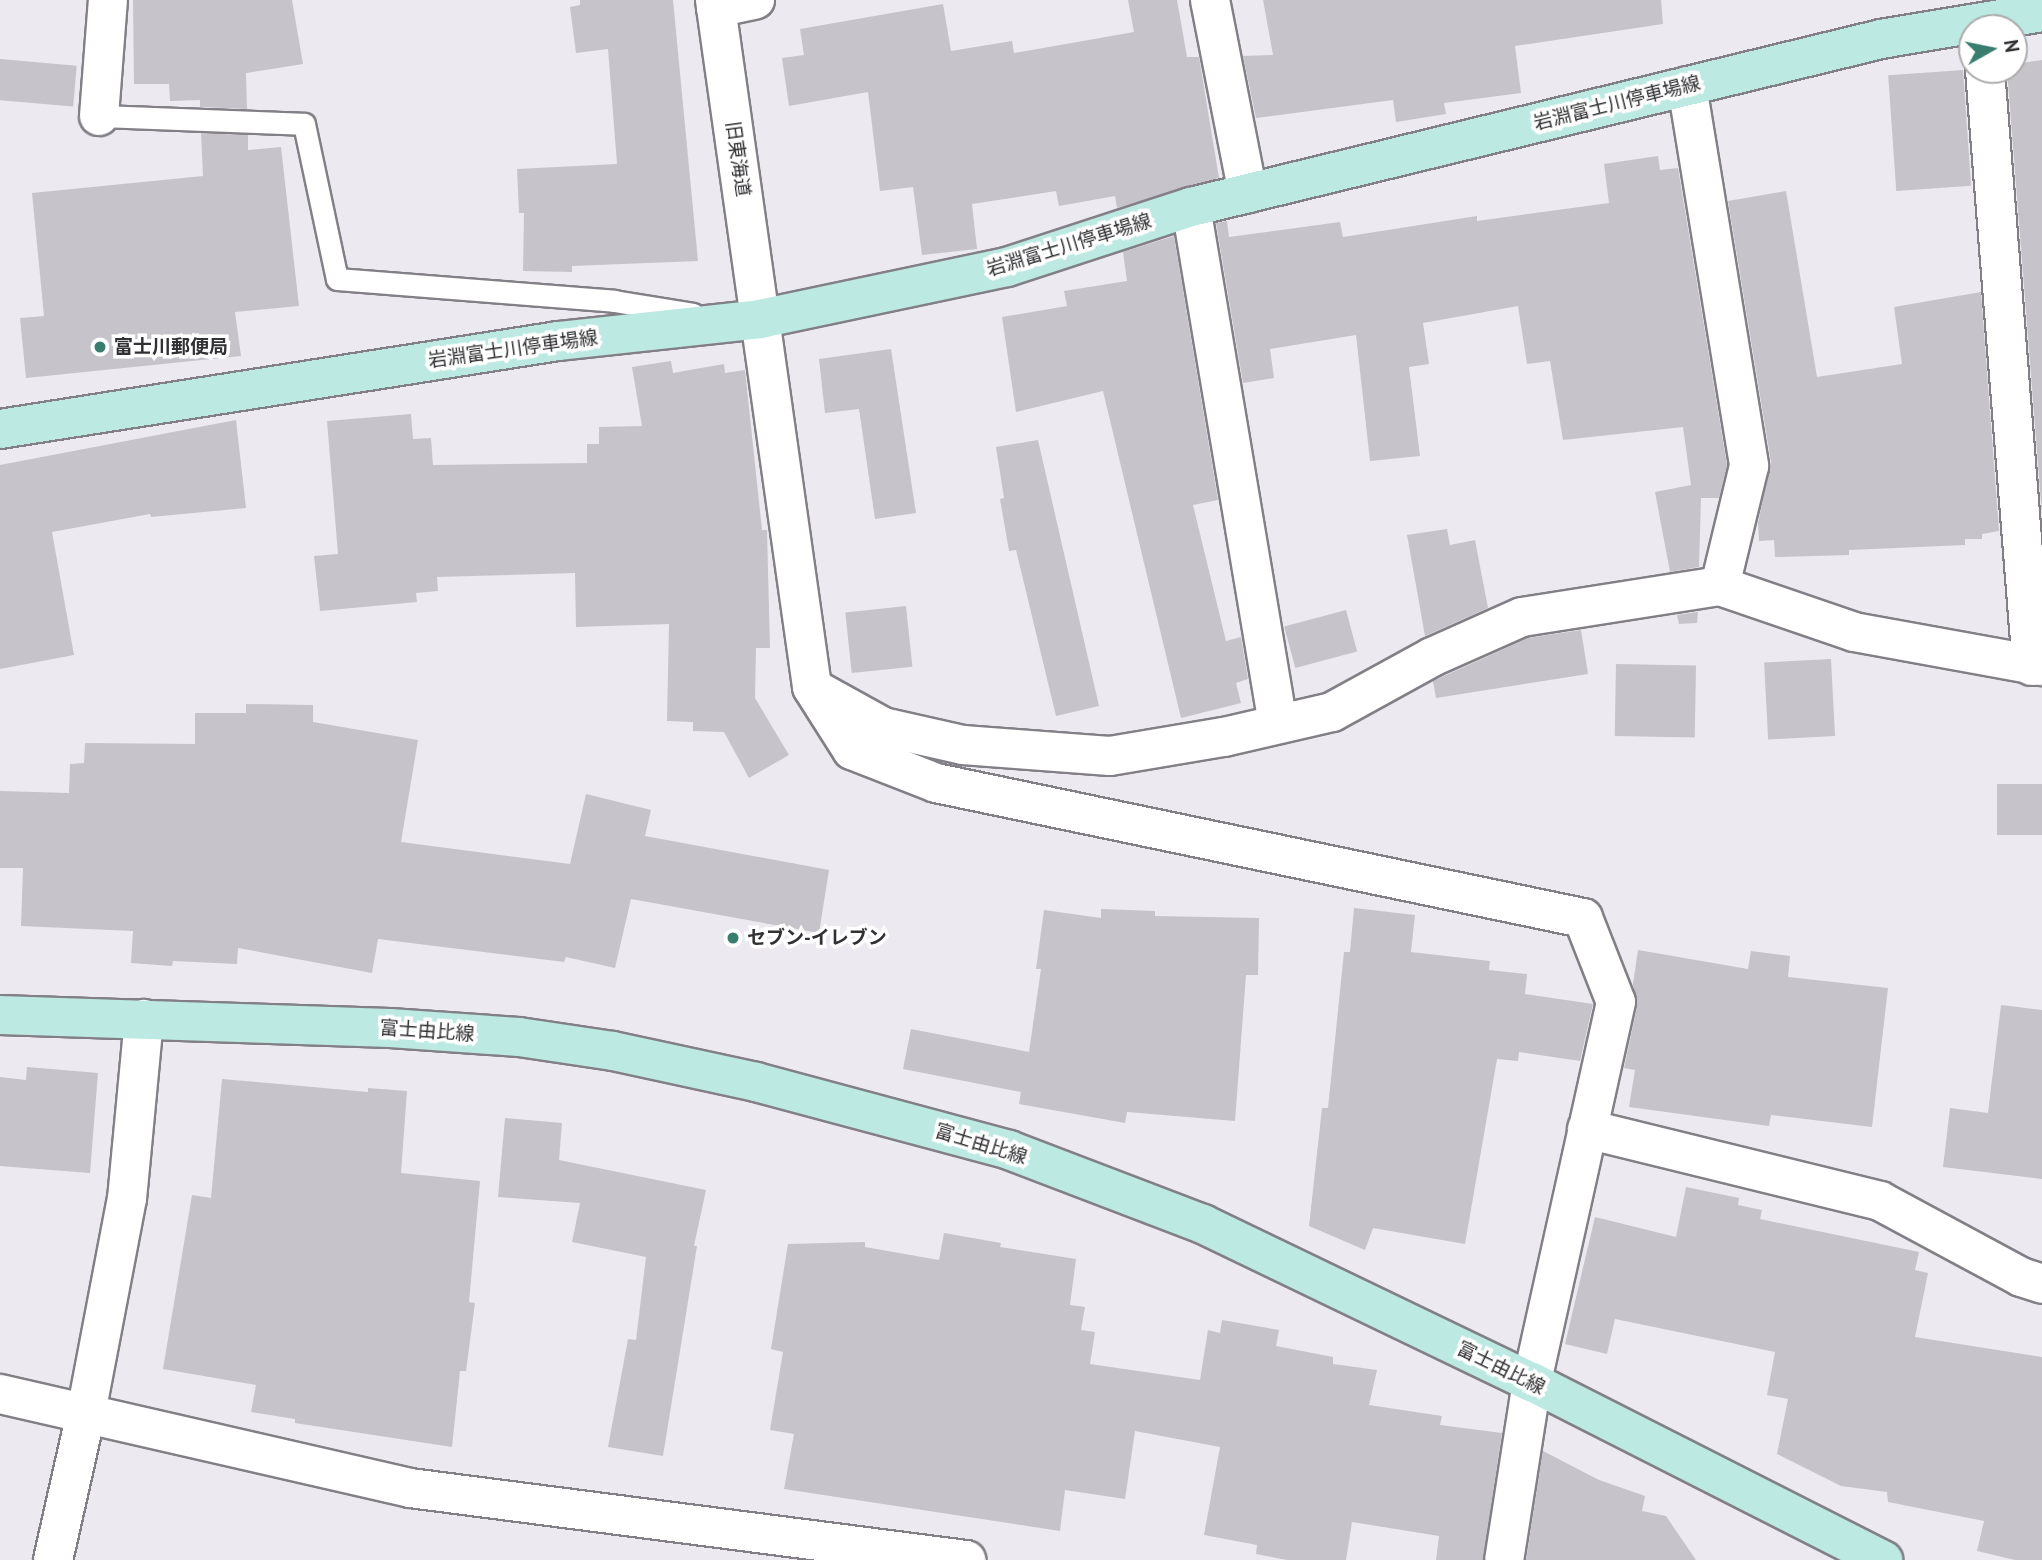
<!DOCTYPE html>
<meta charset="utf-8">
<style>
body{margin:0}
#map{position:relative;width:2042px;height:1560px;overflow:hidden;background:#ece9f0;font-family:"PT Sans","Noto Sans JP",sans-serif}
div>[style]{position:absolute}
.building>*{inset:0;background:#c7c3cb;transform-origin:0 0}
.roads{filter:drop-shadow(2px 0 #827f86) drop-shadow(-2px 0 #827f86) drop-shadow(0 2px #827f86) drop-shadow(0 -2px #827f86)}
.lane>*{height:21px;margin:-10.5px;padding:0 10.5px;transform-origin:10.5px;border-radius:10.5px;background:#fff}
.street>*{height:38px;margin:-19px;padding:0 19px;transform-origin:19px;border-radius:19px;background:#fff}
.secondary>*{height:38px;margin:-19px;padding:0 19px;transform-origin:19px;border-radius:19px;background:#bce9e2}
.dots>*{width:19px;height:19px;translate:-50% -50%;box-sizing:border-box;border:4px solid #fff;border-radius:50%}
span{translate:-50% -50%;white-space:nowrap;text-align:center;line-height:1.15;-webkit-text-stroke:7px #fff;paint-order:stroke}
.street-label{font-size:19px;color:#313033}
.poi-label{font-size:19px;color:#313033;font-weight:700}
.left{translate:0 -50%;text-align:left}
.north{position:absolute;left:1958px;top:14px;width:70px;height:70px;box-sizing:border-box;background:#fff;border:2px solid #adacad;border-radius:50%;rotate:81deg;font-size:19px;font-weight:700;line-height:28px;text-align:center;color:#313033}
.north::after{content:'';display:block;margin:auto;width:24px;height:32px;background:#397d6f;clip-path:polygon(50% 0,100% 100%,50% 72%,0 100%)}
</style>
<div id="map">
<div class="building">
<i style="clip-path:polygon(133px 0,292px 0,303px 64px,246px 73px,247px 109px,200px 107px,200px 100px,170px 101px,169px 84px,134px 84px)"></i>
<i style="clip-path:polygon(580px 0,673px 0,698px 261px,572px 266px,572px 272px,523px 271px,524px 213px,519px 213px,517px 169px,617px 164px,608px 49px,576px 53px,570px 7px,580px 5px)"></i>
<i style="clip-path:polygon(1128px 0,1177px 0,1187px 57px,1199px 57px,1219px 178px,1117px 208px,1115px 196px,1059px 206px,1056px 191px,972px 204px,977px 249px,922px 255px,913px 187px,880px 191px,868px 92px,789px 106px,782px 58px,804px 55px,800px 29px,943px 4px,951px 51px,1012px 41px,1014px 53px,1134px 32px)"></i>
<i style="clip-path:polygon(1263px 0,1661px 0,1663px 24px,1515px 46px,1521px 93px,1444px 103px,1446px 114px,1396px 122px,1393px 100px,1256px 118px,1243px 56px,1273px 55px)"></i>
<i style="left:0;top:59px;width:77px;height:41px;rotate:5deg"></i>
<i style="clip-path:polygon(2042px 60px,2042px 515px,2007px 70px,2014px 70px,2014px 64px)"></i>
<i style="left:1963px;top:70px;width:116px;height:75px;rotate:86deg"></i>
<i style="clip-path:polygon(201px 133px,248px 135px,248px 150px,281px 147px,299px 306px,235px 312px,241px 356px,26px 378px,20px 318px,44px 316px,32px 193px,203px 176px)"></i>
<i style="clip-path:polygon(1658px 156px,1660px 170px,1678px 168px,1727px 465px,1719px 498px,1701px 498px,1699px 567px,1670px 572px,1655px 492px,1691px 485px,1683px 427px,1563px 440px,1550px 361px,1527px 364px,1518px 306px,1423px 323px,1429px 364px,1409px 367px,1420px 456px,1370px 461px,1356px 335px,1270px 349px,1274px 378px,1243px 383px,1216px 223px,1227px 221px,1229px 237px,1340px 222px,1343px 237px,1477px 216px,1477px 221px,1609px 203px,1604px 164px)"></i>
<i style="clip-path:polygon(1786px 191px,1817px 377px,1902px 364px,1894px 307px,1981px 292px,1999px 531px,1982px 534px,1982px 539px,1965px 539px,1965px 545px,1849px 550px,1849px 555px,1775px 557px,1774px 540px,1759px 541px,1758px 523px,1771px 462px,1728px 201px)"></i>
<i style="clip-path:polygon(1174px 236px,1218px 500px,1193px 505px,1226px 641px,1241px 637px,1248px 679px,1236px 683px,1241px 703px,1181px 718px,1103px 391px,1016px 412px,1002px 317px,1067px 306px,1064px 291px,1127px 281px,1123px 252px)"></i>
<i style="clip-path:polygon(891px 349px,916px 513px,875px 519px,859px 409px,825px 413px,819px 359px)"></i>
<i style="clip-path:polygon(671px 361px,673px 373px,724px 364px,725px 373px,745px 370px,762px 530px,767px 530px,770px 648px,756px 648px,755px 698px,789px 755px,749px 778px,724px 732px,693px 731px,693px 722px,667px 721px,669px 624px,576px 627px,575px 573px,437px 577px,438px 591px,416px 593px,417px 602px,320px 611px,314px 556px,338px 554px,327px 421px,411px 414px,413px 439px,431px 438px,433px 465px,587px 463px,587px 444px,599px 444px,599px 427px,642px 426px,632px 367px)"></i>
<i style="clip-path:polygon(236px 420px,246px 508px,151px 517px,150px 514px,52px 532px,74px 655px,0 669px,0 465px)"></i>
<i style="clip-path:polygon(1038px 440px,1099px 706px,1056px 716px,1016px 550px,1009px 551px,1000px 499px,1004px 498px,996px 447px)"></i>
<i style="clip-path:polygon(1447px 529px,1450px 545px,1475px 540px,1488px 608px,1425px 636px,1407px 535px)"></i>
<i style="left:906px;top:606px;width:61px;height:61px;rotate:84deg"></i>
<i style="left:1346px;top:610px;width:43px;height:64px;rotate:75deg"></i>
<i style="clip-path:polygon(1698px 612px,1697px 623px,1679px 624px,1677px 615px)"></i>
<i style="clip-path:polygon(1581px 630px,1588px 674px,1436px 698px,1433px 681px,1442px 677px,1528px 638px)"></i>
<i style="left:1831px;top:659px;width:77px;height:67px;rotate:87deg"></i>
<i style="left:1616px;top:664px;width:80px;height:72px;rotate:1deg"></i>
<i style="clip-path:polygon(246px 704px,313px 705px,313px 722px,418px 740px,401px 842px,570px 864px,586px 794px,651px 810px,645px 836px,829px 870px,819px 933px,631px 899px,615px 968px,566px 957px,564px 962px,378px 939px,372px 973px,238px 948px,237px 964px,173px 961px,172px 966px,131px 963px,133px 931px,21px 926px,23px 868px,0 868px,0 791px,69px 793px,70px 764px,84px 763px,85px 743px,195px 744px,195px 713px,246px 713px)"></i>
<i style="left:1997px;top:784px;width:45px;height:51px"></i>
<i style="clip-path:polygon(1354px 908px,1415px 915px,1411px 952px,1490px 961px,1489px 970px,1527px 974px,1525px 994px,1593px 1004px,1580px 1061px,1519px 1052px,1518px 1061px,1497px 1059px,1465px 1244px,1373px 1228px,1365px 1250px,1309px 1226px,1322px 1108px,1328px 1108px,1344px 952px,1350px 952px)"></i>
<i style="clip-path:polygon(1101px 909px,1155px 911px,1155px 916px,1259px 918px,1258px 975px,1246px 975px,1235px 1121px,1127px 1112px,1125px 1123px,1019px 1104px,1021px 1092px,903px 1069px,911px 1029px,1029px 1052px,1041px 969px,1036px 969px,1044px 910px,1101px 918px)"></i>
<i style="clip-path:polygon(1638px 950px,1748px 969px,1751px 951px,1790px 956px,1788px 977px,1888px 988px,1872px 1127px,1771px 1115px,1769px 1126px,1629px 1107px,1635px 1070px,1624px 1068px,1637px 1007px,1633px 984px)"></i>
<i style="clip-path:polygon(2001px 1005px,2042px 1010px,2042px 1179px,1943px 1167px,1950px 1108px,1988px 1113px)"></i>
<i style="clip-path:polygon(27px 1067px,98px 1073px,90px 1173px,0 1166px,0 1077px,26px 1080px)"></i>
<i style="clip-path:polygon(222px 1079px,368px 1092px,368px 1088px,407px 1091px,401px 1173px,480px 1181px,469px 1302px,475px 1303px,466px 1371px,460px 1371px,452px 1447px,295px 1423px,295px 1419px,251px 1412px,256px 1385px,163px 1369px,192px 1195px,211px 1198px)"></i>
<i style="clip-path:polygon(505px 1118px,562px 1123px,559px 1160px,706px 1190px,694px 1246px,697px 1246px,663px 1456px,608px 1447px,628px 1339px,636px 1340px,646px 1257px,572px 1242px,580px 1203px,498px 1197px)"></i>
<i style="clip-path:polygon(1686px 1187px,1739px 1198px,1738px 1205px,1762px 1210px,1760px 1219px,1919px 1252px,1915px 1270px,1928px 1273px,1915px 1337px,2042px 1357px,2042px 1560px,2015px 1560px,1977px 1551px,1984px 1521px,1888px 1502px,1887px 1492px,1841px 1486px,1777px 1454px,1788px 1399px,1767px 1395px,1775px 1352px,1615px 1319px,1607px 1354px,1565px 1344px,1595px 1217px,1676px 1237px)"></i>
<i style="clip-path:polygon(944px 1233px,1001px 1243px,1000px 1247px,1076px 1259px,1070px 1305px,1085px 1307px,1081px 1330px,1095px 1332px,1090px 1364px,1200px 1380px,1208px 1330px,1220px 1333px,1222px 1320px,1279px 1330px,1276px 1346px,1333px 1357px,1333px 1364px,1377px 1370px,1369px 1405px,1442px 1416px,1440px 1425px,1502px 1433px,1483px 1560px,1436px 1560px,1439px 1536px,1352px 1522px,1346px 1560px,1287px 1560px,1256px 1554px,1257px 1545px,1204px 1535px,1220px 1447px,1135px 1431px,1125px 1499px,1065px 1490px,1060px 1531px,784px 1489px,794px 1434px,770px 1430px,783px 1352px,771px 1349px,788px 1244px,865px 1242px,865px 1247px,939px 1260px)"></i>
<i style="clip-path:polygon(1543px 1451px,1599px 1480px,1645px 1496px,1642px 1511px,1666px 1516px,1696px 1560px,1526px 1560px)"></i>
</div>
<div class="roads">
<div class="lane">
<i style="left:99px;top:116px;width:205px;rotate:2.2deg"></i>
<i style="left:304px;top:124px;width:158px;rotate:78deg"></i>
<i style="left:337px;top:279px;width:278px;rotate:4.5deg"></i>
<i style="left:614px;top:301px;width:80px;rotate:9.3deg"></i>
</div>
<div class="street">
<i style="left:715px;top:0;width:694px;rotate:81.96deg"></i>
<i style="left:812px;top:687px;width:75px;rotate:57.6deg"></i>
<i style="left:852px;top:750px;width:90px;rotate:21.4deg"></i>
<i style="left:936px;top:783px;width:661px;rotate:11.79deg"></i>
<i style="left:1583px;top:918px;width:90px;rotate:68.6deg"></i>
<i style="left:1616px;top:1002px;width:389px;rotate:102.5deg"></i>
<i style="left:1532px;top:1382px;width:180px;rotate:98.9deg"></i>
<i style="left:1210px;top:0;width:197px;rotate:78.9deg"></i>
<i style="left:716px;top:8px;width:40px;rotate:-12deg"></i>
<i style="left:1985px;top:70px;width:598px;rotate:85.49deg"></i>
<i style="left:1687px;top:86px;width:385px;rotate:80.7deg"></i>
<i style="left:1749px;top:466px;width:123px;rotate:103.6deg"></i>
<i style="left:99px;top:116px;width:116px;rotate:-85.6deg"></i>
<i style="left:1191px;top:207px;width:524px;rotate:80.45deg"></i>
<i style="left:816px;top:690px;width:77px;rotate:28.9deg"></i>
<i style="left:883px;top:727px;width:82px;rotate:12.7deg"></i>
<i style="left:963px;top:745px;width:147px;rotate:4.3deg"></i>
<i style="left:1110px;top:756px;width:116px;rotate:-9.5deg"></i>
<i style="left:1224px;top:737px;width:111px;rotate:-13deg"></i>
<i style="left:1332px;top:712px;width:114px;rotate:-28.8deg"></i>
<i style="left:1432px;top:657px;width:98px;rotate:-24deg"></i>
<i style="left:1522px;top:617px;width:200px;rotate:-8.9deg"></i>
<i style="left:1720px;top:586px;width:142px;rotate:18.9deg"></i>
<i style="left:1854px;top:632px;width:191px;rotate:10.3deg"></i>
<i style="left:1587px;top:1129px;width:302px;rotate:13.8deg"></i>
<i style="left:1880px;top:1201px;width:160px;rotate:28.3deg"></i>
<i style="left:2021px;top:1277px;width:22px;rotate:18deg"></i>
<i style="left:0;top:1394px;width:421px;rotate:12.9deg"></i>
<i style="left:410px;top:1488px;width:561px;rotate:7.38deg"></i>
<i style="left:53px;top:1560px;width:151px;rotate:-77.3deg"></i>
<i style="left:86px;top:1413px;width:218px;rotate:-79.2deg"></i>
<i style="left:127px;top:1199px;width:181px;rotate:-84.6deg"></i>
</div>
<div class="secondary">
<i style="left:0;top:429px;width:565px;rotate:-8.96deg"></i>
<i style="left:558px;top:341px;width:203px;rotate:-6.2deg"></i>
<i style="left:760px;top:319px;width:252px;rotate:-11.9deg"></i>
<i style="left:1007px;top:267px;width:194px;rotate:-18.1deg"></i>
<i style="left:1191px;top:207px;width:710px;rotate:-13.68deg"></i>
<i style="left:1881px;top:39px;width:163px;rotate:-9.5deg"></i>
<i style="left:0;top:1015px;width:390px;rotate:1.9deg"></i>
<i style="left:390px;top:1028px;width:129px;rotate:4deg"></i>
<i style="left:519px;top:1037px;width:95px;rotate:8.5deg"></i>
<i style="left:613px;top:1051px;width:146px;rotate:12.2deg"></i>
<i style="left:756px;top:1082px;width:262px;rotate:15deg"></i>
<i style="left:1009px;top:1150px;width:208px;rotate:20.9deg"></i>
<i style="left:1203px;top:1224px;width:365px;rotate:25.7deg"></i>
<i style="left:1532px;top:1382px;width:394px;rotate:26.9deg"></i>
</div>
</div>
<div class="dots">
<i style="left:100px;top:347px;background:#397d6f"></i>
<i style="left:733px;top:938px;background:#397d6f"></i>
</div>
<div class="street-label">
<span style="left:1617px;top:103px;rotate:-14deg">岩淵富士川停車場線</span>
<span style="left:738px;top:159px;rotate:82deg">旧東海道</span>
<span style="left:1069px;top:245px;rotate:-17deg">岩淵富士川停車場線</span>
<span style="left:513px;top:349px;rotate:-8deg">岩淵富士川停車場線</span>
<span style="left:427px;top:1031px;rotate:4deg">富士由比線</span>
<span style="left:981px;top:1144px;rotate:17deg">富士由比線</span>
<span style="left:1501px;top:1368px;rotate:26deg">富士由比線</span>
</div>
<div class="poi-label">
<span class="left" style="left:114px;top:347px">富士川郵便局</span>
<span class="left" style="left:747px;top:938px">セブン-イレブン</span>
</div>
<div class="north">N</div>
</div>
